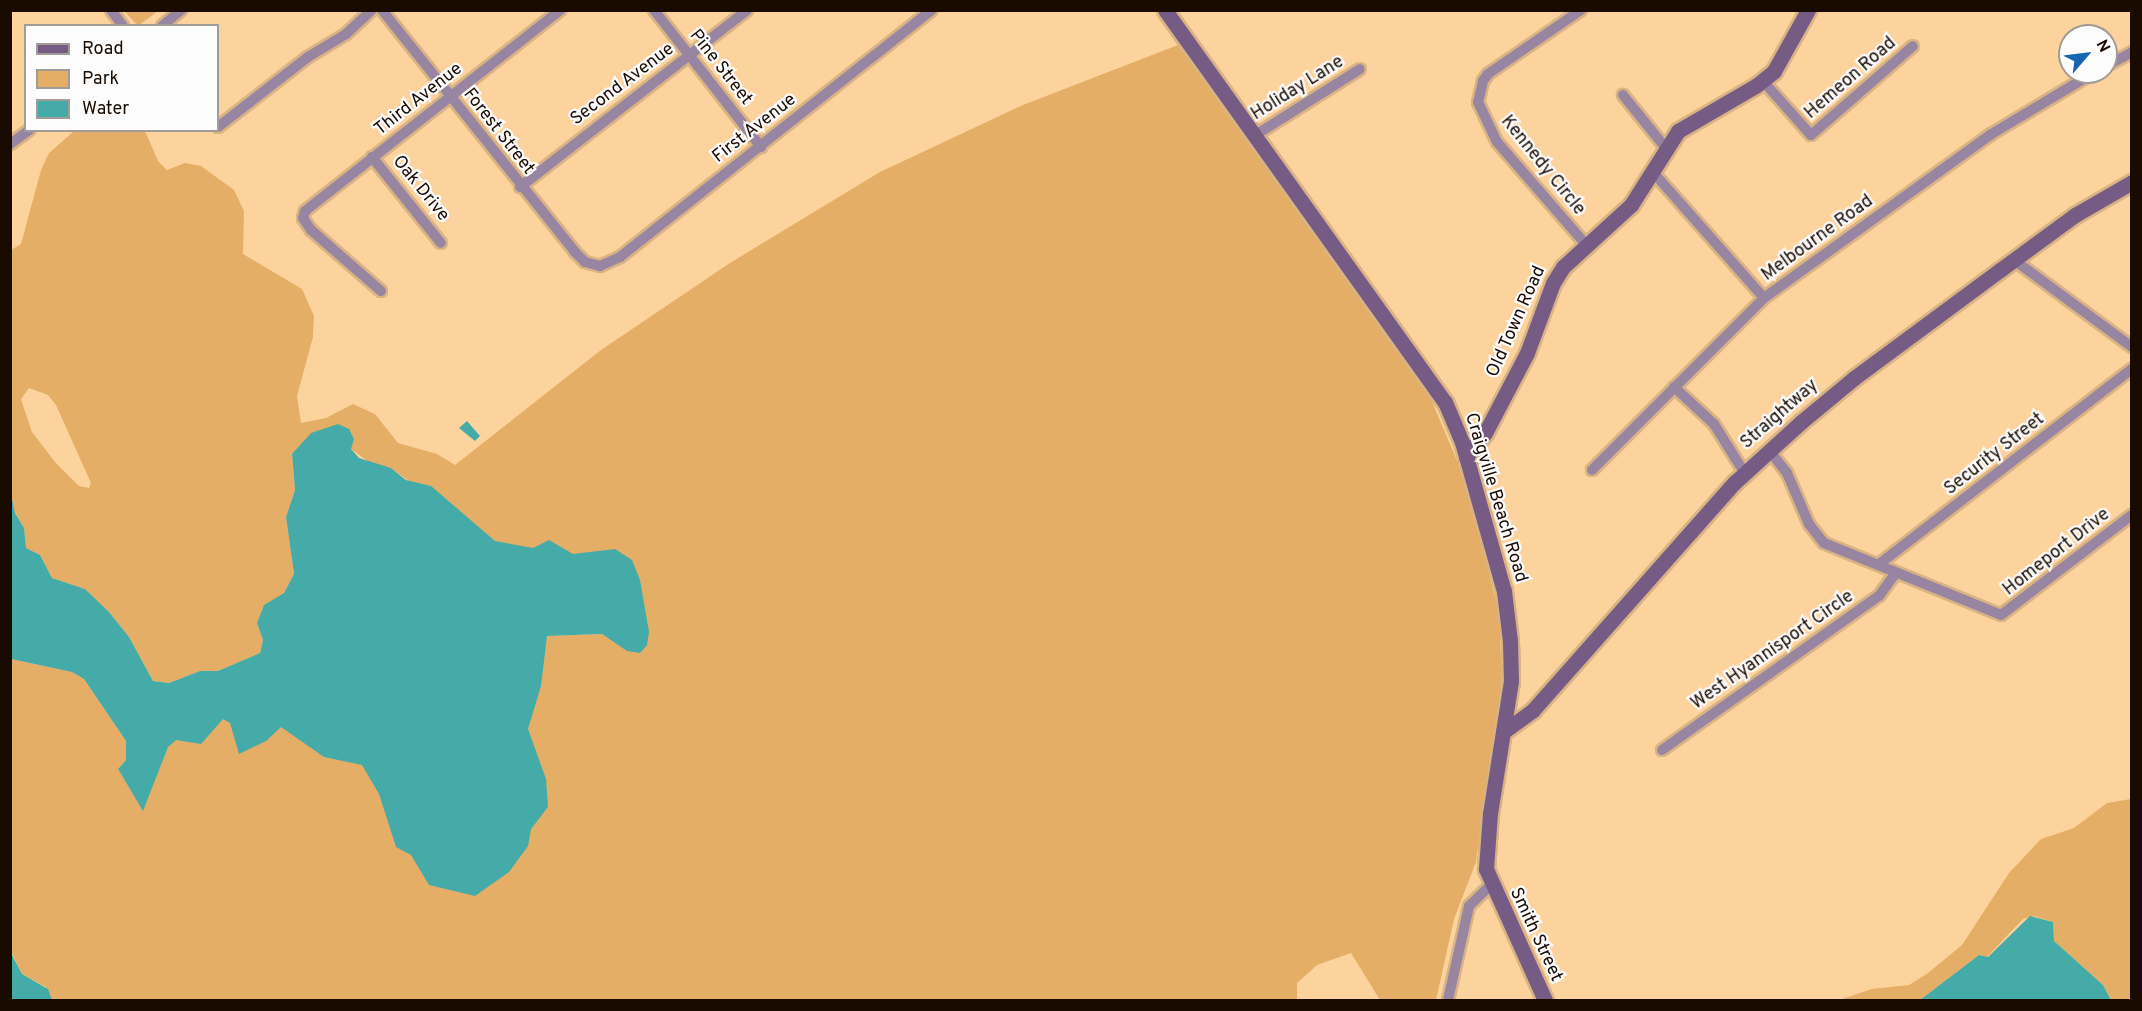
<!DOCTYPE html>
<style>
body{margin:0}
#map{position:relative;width:2142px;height:1011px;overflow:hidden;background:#fdd39d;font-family:Overpass,sans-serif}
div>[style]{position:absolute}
.green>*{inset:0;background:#e4ae66}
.water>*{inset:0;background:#44aba8}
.roads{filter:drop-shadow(2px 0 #d9b384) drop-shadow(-2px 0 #d9b384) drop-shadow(0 2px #d9b384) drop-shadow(0 -2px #d9b384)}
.street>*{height:10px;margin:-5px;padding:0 5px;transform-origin:5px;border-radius:5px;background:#9785a2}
.secondary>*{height:15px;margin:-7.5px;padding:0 7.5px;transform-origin:7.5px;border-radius:7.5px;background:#765c85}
span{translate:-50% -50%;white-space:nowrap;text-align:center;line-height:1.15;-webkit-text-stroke:4.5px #fcfcfc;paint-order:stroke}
.street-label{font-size:18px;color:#1a0b00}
.frame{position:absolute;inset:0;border:12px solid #1a0b00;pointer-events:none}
.legend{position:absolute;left:24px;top:24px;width:195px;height:108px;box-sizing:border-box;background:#fcfcfc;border:2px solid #a29c97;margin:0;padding:8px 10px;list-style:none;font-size:18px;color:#1a0b00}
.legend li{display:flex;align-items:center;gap:12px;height:30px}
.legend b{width:30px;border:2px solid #a29c97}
.north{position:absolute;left:2058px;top:24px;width:60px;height:60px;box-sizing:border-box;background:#fcfcfc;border:2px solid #a29c97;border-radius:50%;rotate:62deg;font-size:16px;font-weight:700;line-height:24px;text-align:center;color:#1a0b00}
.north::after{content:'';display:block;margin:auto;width:21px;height:27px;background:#1565b4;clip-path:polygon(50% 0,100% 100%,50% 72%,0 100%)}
</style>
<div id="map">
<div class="green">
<i style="clip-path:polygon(124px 11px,158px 11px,138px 26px)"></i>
<i style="clip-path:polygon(evenodd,1178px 45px,1431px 399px,1458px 463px,1485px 558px,1499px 613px,1502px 678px,1476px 862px,1454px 919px,1436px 1000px,1380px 1000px,1351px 953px,1317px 965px,1297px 983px,1297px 1000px,47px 1000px,46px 987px,22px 974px,11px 951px,11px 659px,72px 672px,84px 679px,126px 741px,126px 760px,118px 769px,138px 802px,170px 740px,222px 718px,230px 723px,270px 722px,354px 754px,510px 870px,519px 855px,528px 729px,536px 698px,535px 660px,547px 636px,602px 634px,607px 638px,532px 555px,496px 544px,391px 468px,370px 463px,351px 449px,292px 454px,295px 490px,286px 517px,294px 574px,284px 593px,264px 606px,257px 623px,263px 640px,260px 653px,218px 671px,200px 671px,169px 683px,153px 681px,129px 637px,109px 612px,85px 589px,52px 578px,40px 555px,26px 548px,24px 528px,15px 513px,11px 494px,11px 250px,21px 244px,41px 170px,49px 153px,74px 131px,145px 131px,158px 161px,167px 170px,185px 163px,201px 166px,234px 190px,244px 211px,243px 254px,302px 289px,314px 316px,313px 337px,297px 396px,301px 423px,326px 418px,353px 404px,375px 414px,398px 443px,437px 454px,455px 465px,601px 350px,730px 263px,880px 172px,1023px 105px,1178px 45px,29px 388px,48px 395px,56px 405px,91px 483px,89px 488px,79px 486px,55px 462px,32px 432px,21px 399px,29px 388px)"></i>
<i style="clip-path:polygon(2131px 799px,2131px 1000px,2111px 1000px,2103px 985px,2054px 941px,2053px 922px,2034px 916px,2023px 919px,1987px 957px,1979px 955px,1920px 1000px,1839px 1000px,1872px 989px,1909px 985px,1928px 973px,1962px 945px,2009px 873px,2041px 839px,2074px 828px,2107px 803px)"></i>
</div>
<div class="water">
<i style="clip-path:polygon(467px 421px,480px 436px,475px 441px,459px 428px)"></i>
<i style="clip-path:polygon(338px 424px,349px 429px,354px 439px,351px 449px,359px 458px,391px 468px,406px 480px,431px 486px,495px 541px,533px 548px,549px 540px,573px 554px,615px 549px,632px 560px,640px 580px,649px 632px,647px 645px,640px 653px,627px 651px,602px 634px,547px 636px,541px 686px,528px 729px,546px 779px,548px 807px,531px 829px,528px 846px,509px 872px,475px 896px,429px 885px,411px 855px,396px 847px,379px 794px,362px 765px,324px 757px,281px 727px,266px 741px,239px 754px,230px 723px,223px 719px,201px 744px,176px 740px,168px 747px,143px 811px,118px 769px,126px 760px,126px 741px,84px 679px,72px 672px,11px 659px,11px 494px,15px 513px,24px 528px,26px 548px,40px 555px,52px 578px,85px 589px,109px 612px,129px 637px,153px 681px,169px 683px,200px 671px,218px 671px,260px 653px,263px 640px,257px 623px,264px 605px,284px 593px,294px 574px,286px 517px,295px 490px,292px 454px,311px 433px)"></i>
<i style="clip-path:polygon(2030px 916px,2053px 922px,2054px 941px,2103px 985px,2111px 1000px,1920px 1000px,1979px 955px,1988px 957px)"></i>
<i style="clip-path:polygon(10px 951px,22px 974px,48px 989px,52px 1000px,11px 1000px)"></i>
</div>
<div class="roads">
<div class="street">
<i style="left:111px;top:10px;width:20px;rotate:53deg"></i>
<i style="left:382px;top:10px;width:310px;rotate:51.4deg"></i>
<i style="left:575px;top:252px;width:14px;rotate:45deg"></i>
<i style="left:585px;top:262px;width:16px;rotate:15deg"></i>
<i style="left:600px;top:266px;width:22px;rotate:-24deg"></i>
<i style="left:620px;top:257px;width:398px;rotate:-38.4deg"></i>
<i style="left:654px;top:10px;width:174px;rotate:52deg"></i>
<i style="left:1581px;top:10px;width:113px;rotate:145.5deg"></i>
<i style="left:1488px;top:74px;width:9px;rotate:126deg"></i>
<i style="left:1483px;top:81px;width:22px;rotate:103deg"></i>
<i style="left:1478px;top:102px;width:44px;rotate:64.6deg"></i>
<i style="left:1497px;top:142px;width:138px;rotate:49.1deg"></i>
<i style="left:162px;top:26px;width:25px;rotate:-40deg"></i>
<i style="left:2106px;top:66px;width:30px;rotate:-28deg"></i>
<i style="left:1763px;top:81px;width:72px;rotate:48.4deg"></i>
<i style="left:1811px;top:135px;width:135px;rotate:-41.1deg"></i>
<i style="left:1623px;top:95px;width:67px;rotate:51.1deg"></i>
<i style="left:218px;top:127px;width:114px;rotate:-37.9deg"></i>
<i style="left:308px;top:57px;width:44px;rotate:-31.2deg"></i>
<i style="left:346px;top:34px;width:35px;rotate:-43deg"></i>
<i style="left:1254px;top:136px;width:125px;rotate:-32.3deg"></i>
<i style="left:10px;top:144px;width:24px;rotate:-36deg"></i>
<i style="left:372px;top:157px;width:110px;rotate:51.3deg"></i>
<i style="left:1652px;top:171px;width:169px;rotate:48.6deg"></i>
<i style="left:520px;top:187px;width:288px;rotate:-37.9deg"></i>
<i style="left:2014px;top:260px;width:147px;rotate:36.4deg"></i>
<i style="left:381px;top:291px;width:93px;rotate:-138.9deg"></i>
<i style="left:311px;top:230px;width:14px;rotate:-124deg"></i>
<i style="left:303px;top:218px;width:7px;rotate:-74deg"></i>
<i style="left:305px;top:211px;width:325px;rotate:-38.2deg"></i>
<i style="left:1674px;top:387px;width:54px;rotate:42.8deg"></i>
<i style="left:1714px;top:424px;width:57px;rotate:58deg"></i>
<i style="left:1769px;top:450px;width:29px;rotate:52deg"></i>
<i style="left:1787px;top:473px;width:56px;rotate:66.7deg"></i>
<i style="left:1809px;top:524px;width:24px;rotate:52deg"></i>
<i style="left:1824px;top:543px;width:191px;rotate:22.1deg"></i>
<i style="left:2001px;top:615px;width:165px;rotate:-37.4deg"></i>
<i style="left:1592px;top:470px;width:243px;rotate:-45deg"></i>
<i style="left:1764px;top:298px;width:279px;rotate:-35.8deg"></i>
<i style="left:1990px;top:135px;width:122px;rotate:-31deg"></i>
<i style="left:1878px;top:565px;width:321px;rotate:-37.7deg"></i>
<i style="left:1662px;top:750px;width:266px;rotate:-35.4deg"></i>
<i style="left:1879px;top:596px;width:29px;rotate:-54deg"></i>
<i style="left:1448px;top:1000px;width:96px;rotate:-77.4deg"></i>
<i style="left:1469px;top:906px;width:30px;rotate:-44deg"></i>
</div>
<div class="secondary">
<i style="left:1165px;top:10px;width:482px;rotate:54.5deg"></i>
<i style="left:1445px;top:402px;width:43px;rotate:67deg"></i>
<i style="left:1462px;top:442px;width:155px;rotate:74.3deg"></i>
<i style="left:1504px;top:591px;width:50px;rotate:83.2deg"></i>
<i style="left:1510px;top:641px;width:40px;rotate:88.6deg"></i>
<i style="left:1511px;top:681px;width:134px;rotate:99deg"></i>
<i style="left:1490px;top:813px;width:56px;rotate:94.1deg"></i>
<i style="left:1486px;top:869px;width:144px;rotate:65.8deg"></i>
<i style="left:1466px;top:457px;width:31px;rotate:-52deg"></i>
<i style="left:1485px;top:433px;width:90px;rotate:-62.3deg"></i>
<i style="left:1527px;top:353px;width:75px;rotate:-69.6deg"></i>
<i style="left:1553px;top:283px;width:19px;rotate:-58deg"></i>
<i style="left:1563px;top:267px;width:92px;rotate:-42.4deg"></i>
<i style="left:1631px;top:205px;width:88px;rotate:-57.6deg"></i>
<i style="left:1678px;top:131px;width:91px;rotate:-30.2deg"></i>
<i style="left:1757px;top:85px;width:22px;rotate:-39deg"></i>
<i style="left:1774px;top:71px;width:70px;rotate:-60.9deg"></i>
<i style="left:1503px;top:732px;width:37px;rotate:-36deg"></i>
<i style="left:1533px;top:710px;width:303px;rotate:-48.5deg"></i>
<i style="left:1734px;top:483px;width:91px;rotate:-42.3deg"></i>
<i style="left:1801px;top:422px;width:69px;rotate:-39.7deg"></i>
<i style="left:1854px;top:378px;width:182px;rotate:-36.5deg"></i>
<i style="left:2000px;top:270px;width:93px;rotate:-36.3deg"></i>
<i style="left:2075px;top:215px;width:66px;rotate:-30.1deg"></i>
</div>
</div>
<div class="street-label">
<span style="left:720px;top:68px;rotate:52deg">Pine Street</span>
<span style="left:1851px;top:79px;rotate:-41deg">Hemeon Road</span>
<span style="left:623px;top:85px;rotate:-37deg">Second Avenue</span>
<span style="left:1298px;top:89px;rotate:-32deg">Holiday Lane</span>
<span style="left:419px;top:100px;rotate:-38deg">Third Avenue</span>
<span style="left:755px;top:129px;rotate:-38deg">First Avenue</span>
<span style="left:498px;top:132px;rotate:52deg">Forest Street</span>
<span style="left:1542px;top:166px;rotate:51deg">Kennedy Circle</span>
<span style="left:420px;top:189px;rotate:51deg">Oak Drive</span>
<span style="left:1818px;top:239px;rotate:-36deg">Melbourne Road</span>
<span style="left:1517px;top:322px;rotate:-66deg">Old Town Road</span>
<span style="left:1780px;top:415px;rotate:-41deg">Straightway</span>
<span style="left:1995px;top:455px;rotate:-38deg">Security Street</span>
<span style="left:1495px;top:498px;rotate:73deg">Craigville Beach Road</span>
<span style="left:2057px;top:553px;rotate:-38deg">Homeport Drive</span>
<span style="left:1773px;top:651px;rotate:-35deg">West Hyannisport Circle</span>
<span style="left:1535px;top:935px;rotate:65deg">Smith Street</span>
</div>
<div class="frame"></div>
<ul class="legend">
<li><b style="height:8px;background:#765c85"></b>Road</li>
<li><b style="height:16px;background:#e4ae66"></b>Park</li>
<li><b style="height:16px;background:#44aba8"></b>Water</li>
</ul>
<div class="north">N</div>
</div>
